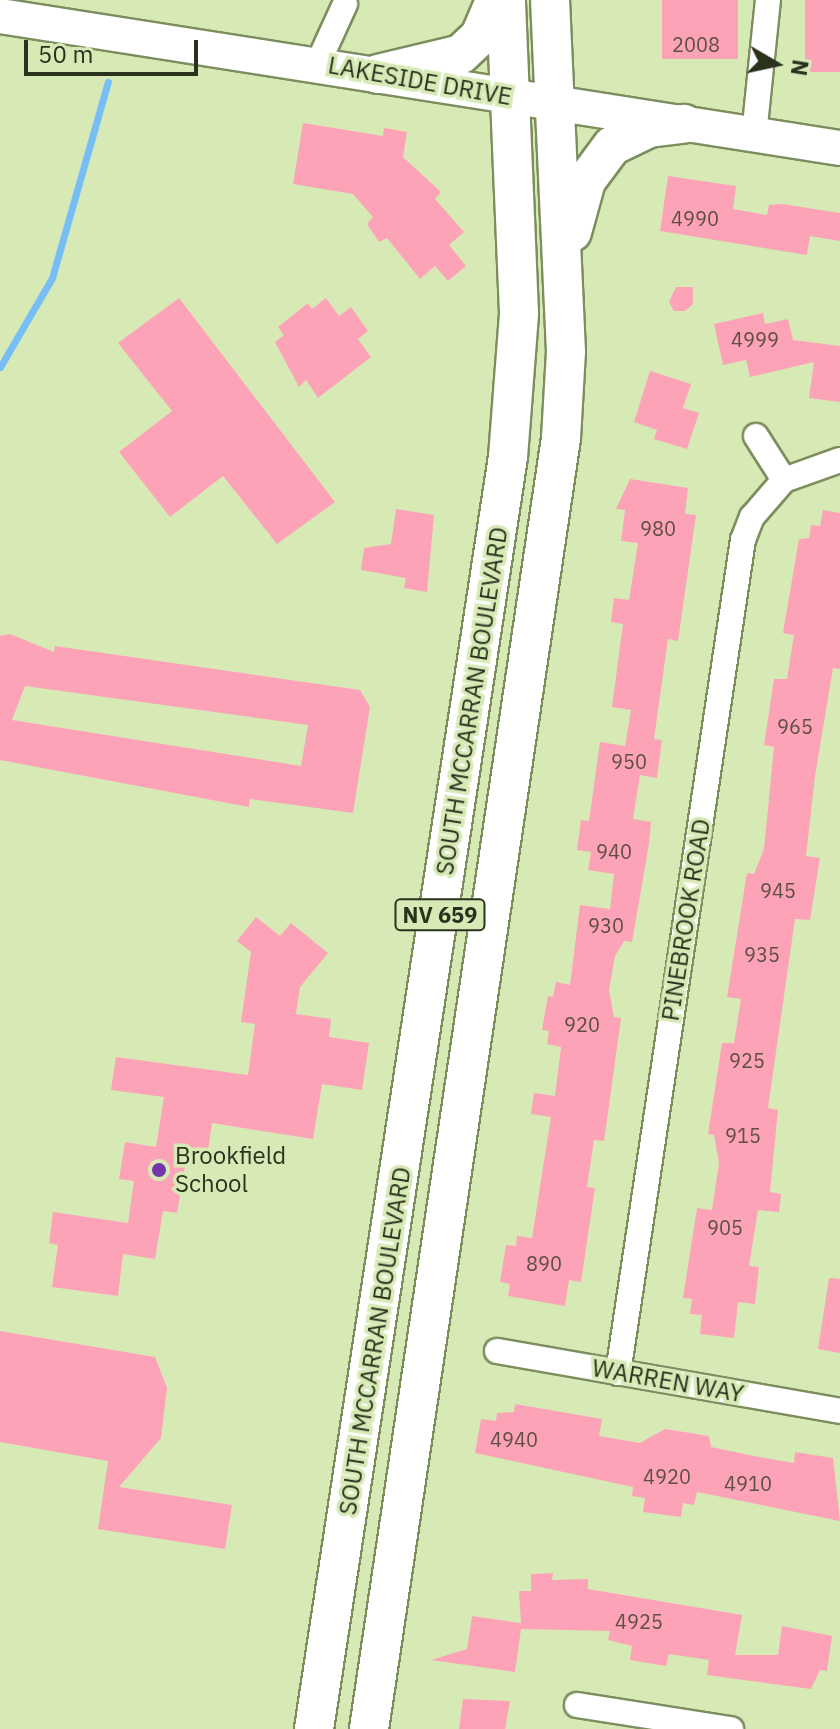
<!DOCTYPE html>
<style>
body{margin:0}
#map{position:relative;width:840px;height:1729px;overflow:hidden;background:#d7eab6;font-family:"IBM Plex Sans",sans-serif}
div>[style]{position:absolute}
.stream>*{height:7px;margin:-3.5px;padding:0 3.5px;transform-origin:3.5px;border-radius:3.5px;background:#77bdf7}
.building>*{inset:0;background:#fda3b7;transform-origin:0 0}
.roads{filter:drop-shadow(2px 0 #7d8e5e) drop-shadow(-2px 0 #7d8e5e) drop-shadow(0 2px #7d8e5e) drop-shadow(0 -2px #7d8e5e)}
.street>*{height:24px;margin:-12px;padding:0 12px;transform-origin:12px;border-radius:12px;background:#fff}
.secondary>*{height:34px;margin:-17px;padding:0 17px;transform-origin:17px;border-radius:17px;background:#fff}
.primary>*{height:38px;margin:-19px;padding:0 19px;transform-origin:19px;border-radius:19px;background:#fff}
.dots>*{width:22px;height:22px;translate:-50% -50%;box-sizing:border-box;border:4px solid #d7eab6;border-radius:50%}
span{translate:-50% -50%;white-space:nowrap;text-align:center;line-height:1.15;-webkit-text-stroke:7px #d7eab6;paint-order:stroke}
.number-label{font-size:20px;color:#5f4e44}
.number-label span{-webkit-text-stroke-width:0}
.shield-label span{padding:2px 6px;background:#d7eab6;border:2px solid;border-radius:6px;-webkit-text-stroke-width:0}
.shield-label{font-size:22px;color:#2a321e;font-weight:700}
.street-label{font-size:24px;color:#2a321e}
.poi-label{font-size:24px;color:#2a321e}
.left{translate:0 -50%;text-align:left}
.north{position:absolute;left:736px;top:24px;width:80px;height:80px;-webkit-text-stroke:6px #d7eab6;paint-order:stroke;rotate:99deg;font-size:22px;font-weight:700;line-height:32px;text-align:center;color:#2a321e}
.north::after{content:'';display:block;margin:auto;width:28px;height:36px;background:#2a321e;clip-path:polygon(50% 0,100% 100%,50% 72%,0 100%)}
.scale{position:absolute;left:24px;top:40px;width:174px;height:36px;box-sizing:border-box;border:4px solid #2a321e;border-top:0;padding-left:10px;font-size:24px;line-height:28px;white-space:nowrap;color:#2a321e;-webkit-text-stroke:6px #d7eab6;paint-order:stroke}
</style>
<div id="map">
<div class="stream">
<i style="left:0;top:367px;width:103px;rotate:-59.7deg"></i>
<i style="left:52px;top:278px;width:204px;rotate:-74.1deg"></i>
</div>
<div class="building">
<i style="left:662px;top:0;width:76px;height:59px"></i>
<i style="left:805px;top:0;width:35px;height:72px"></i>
<i style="clip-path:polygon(303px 123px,383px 136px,384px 128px,407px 132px,403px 157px,441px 192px,435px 199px,464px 232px,449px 245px,466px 266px,448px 281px,435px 266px,420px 279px,387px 238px,379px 242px,367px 224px,373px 217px,353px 194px,293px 184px)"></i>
<i style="clip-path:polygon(668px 176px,736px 186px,733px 209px,767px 215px,769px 205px,782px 204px,840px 213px,840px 241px,810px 236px,807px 255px,660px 231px)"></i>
<i style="clip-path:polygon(676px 287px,693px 287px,693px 304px,685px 311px,674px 311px,669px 302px)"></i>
<i style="clip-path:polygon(179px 298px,335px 502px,277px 544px,223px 476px,170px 517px,119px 452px,172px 411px,118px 343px)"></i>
<i style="clip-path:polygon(326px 298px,339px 316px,351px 307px,368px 331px,358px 339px,371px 357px,318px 398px,306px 380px,299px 387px,275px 342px,284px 335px,278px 327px,308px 303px,312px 309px)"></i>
<i style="clip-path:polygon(763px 313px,765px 324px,788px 319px,793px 340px,840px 346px,840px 402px,809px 398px,814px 362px,750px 377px,746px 360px,723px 365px,714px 324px)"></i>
<i style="clip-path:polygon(650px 371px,691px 384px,683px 408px,699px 413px,687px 449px,654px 439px,657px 430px,634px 422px)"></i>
<i style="clip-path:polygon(630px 479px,688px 488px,685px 514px,696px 515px,678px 641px,668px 639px,654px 739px,662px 740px,657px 778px,640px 775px,633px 819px,651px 822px,649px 844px,632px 942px,624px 941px,615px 956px,609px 990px,614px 1017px,621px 1018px,609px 1106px,604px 1141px,594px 1140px,587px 1187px,595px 1188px,581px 1282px,569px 1280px,565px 1306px,508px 1296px,510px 1284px,500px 1282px,506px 1245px,516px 1246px,517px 1236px,532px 1238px,551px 1117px,531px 1114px,534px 1093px,555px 1096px,561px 1047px,547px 1044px,549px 1031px,542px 1030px,548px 996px,553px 997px,556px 982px,570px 985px,580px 905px,610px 909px,614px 874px,588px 870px,591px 852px,577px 850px,581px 820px,589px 821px,600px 742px,625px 746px,631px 710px,612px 707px,623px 624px,611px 622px,614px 598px,629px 600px,638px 543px,621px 541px,625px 510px,616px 509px)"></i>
<i style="clip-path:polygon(396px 509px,434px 515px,427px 592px,404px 588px,406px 578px,361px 570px,364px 548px,391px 544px)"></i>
<i style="clip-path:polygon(823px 510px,840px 513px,840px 669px,833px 668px,815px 776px,806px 856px,820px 858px,810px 920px,795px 919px,768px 1108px,778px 1110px,770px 1192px,781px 1194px,779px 1212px,758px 1210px,749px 1266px,759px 1267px,755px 1304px,738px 1302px,734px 1338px,700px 1334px,702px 1315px,690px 1314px,692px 1299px,683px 1298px,697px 1208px,712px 1210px,719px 1163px,714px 1135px,708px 1134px,722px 1043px,734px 1043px,741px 999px,727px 997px,747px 873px,754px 874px,764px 849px,774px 747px,764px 745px,774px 679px,787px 679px,794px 635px,783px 633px,799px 539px,809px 538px,811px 525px,820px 526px)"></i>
<i style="clip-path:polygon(evenodd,10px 634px,54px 652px,55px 646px,360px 690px,370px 707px,353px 813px,250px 799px,249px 807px,0 760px,0 636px,10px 634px,25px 686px,308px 725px,301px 766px,12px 720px,25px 686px)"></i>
<i style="clip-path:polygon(256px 917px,280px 936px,291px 923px,328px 953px,300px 987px,296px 1014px,331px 1019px,329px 1037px,369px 1043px,362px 1090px,322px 1084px,313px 1139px,212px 1123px,207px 1158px,187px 1155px,177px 1213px,163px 1211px,155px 1259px,123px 1254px,118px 1296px,52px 1287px,58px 1245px,49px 1243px,53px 1212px,128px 1223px,134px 1181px,119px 1179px,125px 1142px,156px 1147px,164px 1097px,111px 1090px,116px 1057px,248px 1075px,255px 1024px,241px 1022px,251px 952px,237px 941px)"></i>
<i style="clip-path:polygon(829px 1278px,840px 1279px,840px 1353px,818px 1349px)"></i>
<i style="clip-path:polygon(0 1331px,155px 1357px,167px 1388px,161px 1438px,119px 1487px,232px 1505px,225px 1549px,98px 1529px,108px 1461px,0 1442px)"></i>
<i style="clip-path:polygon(515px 1404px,602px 1419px,599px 1436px,640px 1443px,665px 1429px,709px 1436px,711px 1447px,754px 1456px,794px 1463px,795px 1452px,833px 1458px,840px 1521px,697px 1492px,694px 1505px,683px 1503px,681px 1517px,643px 1512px,645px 1498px,632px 1496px,633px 1487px,475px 1453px,481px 1419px,496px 1421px,497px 1413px,514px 1412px)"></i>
<i style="clip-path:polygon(553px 1573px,552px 1580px,588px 1579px,588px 1589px,742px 1615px,735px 1655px,778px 1655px,782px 1626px,832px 1636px,827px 1671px,820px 1670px,811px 1689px,707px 1675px,709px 1660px,669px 1654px,666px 1666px,630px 1660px,632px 1646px,608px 1640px,610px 1631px,521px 1629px,515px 1672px,431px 1660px,467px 1649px,472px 1616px,521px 1623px,519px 1591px,531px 1591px,531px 1574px)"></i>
<i style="clip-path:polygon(463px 1699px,510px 1701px,505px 1729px,459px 1729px)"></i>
</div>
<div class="roads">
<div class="street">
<i style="left:318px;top:63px;width:65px;rotate:-65.4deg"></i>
<i style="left:754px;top:135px;width:136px;rotate:-84.1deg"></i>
<i style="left:756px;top:436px;width:52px;rotate:57.5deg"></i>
<i style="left:497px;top:1351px;width:348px;rotate:9.9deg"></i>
<i style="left:618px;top:1373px;width:842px;rotate:-81.47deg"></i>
<i style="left:743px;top:540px;width:25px;rotate:-69deg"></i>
<i style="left:752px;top:517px;width:49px;rotate:-49.1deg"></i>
<i style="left:784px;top:480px;width:59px;rotate:-19.7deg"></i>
<i style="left:577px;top:1705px;width:156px;rotate:8.9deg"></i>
</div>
<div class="secondary">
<i style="left:0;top:16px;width:850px;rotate:8.93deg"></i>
</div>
<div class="primary">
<i style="left:378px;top:74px;width:85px;rotate:-13.5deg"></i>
<i style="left:461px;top:54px;width:26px;rotate:-43deg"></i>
<i style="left:480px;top:36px;width:39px;rotate:-67deg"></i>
<i style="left:572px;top:232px;width:53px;rotate:-74.6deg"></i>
<i style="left:586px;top:181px;width:44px;rotate:-53.4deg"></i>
<i style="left:612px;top:146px;width:41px;rotate:-25.9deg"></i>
<i style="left:649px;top:128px;width:35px;rotate:-7deg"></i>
<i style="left:314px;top:1729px;width:1287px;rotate:-81.33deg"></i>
<i style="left:508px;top:457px;width:144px;rotate:-85.6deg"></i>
<i style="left:519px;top:313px;width:313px;rotate:-92.4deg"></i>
<i style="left:369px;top:1729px;width:1305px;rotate:-81.54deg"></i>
<i style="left:561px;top:438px;width:86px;rotate:-86.7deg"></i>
<i style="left:566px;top:352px;width:352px;rotate:-92.6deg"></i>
</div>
</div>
<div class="dots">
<i style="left:159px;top:1170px;background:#7335aa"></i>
</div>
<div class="number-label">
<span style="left:696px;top:44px">2008</span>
<span style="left:695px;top:218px">4990</span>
<span style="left:755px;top:339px">4999</span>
<span style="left:658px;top:528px">980</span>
<span style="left:795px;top:726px">965</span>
<span style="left:629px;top:761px">950</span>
<span style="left:614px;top:851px">940</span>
<span style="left:778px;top:890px">945</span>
<span style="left:606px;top:925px">930</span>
<span style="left:762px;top:954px">935</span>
<span style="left:582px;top:1024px">920</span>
<span style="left:747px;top:1060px">925</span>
<span style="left:743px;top:1135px">915</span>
<span style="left:725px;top:1227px">905</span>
<span style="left:544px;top:1263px">890</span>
<span style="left:514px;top:1439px">4940</span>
<span style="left:667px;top:1476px">4920</span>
<span style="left:748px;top:1483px">4910</span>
<span style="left:639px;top:1621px">4925</span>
</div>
<div class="shield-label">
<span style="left:440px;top:915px">NV 659</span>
</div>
<div class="street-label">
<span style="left:420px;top:81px;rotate:10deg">LAKESIDE DRIVE</span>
<span style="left:472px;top:701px;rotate:-81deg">SOUTH MCCARRAN BOULEVARD</span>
<span style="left:686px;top:920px;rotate:-81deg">PINEBROOK ROAD</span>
<span style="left:375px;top:1341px;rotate:-81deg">SOUTH MCCARRAN BOULEVARD</span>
<span style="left:668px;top:1381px;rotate:10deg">WARREN WAY</span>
</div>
<div class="poi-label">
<span class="left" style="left:175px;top:1170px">Brookfield<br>School</span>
</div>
<div class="north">N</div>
<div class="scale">50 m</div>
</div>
